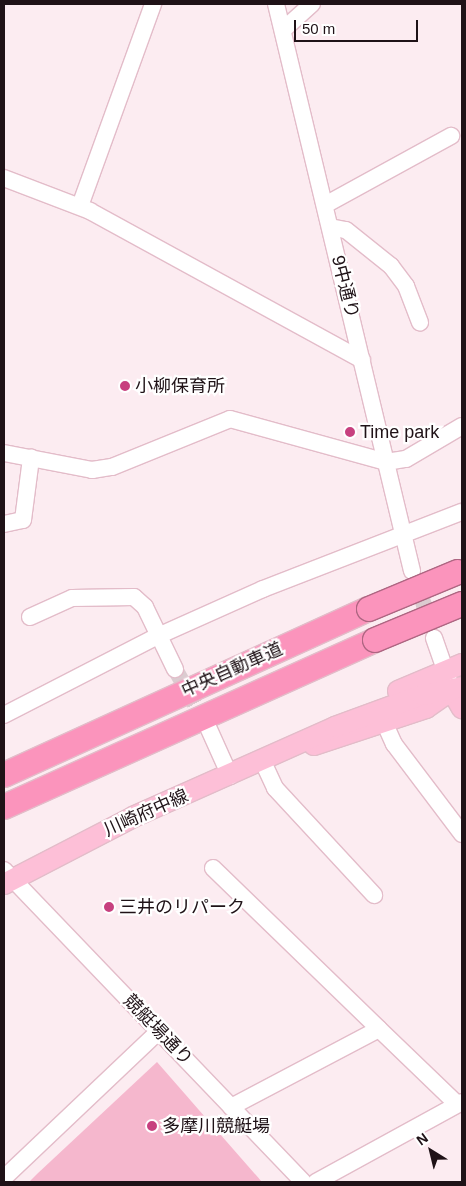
<!DOCTYPE html>
<meta charset="utf-8">
<style>
body{margin:0}
#map{position:relative;width:466px;height:1186px;overflow:hidden;background:#fcecf1;font-family:Helvetica,"Noto Sans JP",sans-serif}
div>[style]{position:absolute}
.green>*{inset:0;background:#f5b7cd}
.minor-tunnel>*{height:16px;margin-top:-8px;transform-origin:0;background:repeating-linear-gradient(90deg,#dbcbd0 0 16px,transparent 0 24px)}
.roads{filter:drop-shadow(1px 0 #e3bcc9) drop-shadow(-1px 0 #e3bcc9) drop-shadow(0 1px #e3bcc9) drop-shadow(0 -1px #e3bcc9)}
.minor>*{height:16px;margin:-8px;padding:0 8px;transform-origin:8px;border-radius:8px;background:#fff}
.major>*{height:20px;margin:-10px;padding:0 10px;transform-origin:10px;border-radius:10px;background:#fdbfd7}
.highway>*{height:24px;margin:-12px;padding:0 12px;transform-origin:12px;border-radius:12px;background:#fb94bc}
.bridges{filter:drop-shadow(1px 0 #ae6682) drop-shadow(-1px 0 #ae6682) drop-shadow(0 1px #ae6682) drop-shadow(0 -1px #ae6682)}
.highway-bridge>*{height:24px;margin:-12px;padding:0 12px;transform-origin:12px;border-radius:12px;background:#fb94bc}
.dots>*{width:14px;height:14px;translate:-50% -50%;box-sizing:border-box;border:2px solid #fff;border-radius:50%}
span{translate:-50% -50%;white-space:nowrap;text-align:center;line-height:1.15;-webkit-text-stroke:4.5px #fff;paint-order:stroke}
.street-label{font-size:18px;color:#1f1217}
.poi-label{font-size:18px;color:#1f1217}
.left{translate:0 -50%;text-align:left}
.frame{position:absolute;inset:0;border:5px solid #1f1217;pointer-events:none}
.north{position:absolute;left:406px;top:1126px;width:50px;height:50px;-webkit-text-stroke:4px #fff;paint-order:stroke;rotate:324deg;font-size:14px;font-weight:700;line-height:20px;text-align:center;color:#1f1217}
.north::after{content:'';display:block;margin:auto;width:18px;height:22px;background:#1f1217;clip-path:polygon(50% 0,100% 100%,50% 72%,0 100%)}
.scale{position:absolute;left:294px;top:20px;width:124px;height:22px;box-sizing:border-box;border:2px solid #1f1217;border-top:0;padding-left:6px;font-size:15px;line-height:18px;white-space:nowrap;color:#1f1217;-webkit-text-stroke:4px #fff;paint-order:stroke}
</style>
<div id="map">
<div class="green">
<i style="clip-path:polygon(157px 1062px,262px 1182px,29px 1182px,37px 1174px)"></i>
</div>
<div class="minor-tunnel">
<i style="left:415px;top:578px;width:51px;rotate:71.6deg"></i>
<i style="left:175px;top:669px;width:67px;rotate:60.4deg"></i>
</div>
<div class="roads">
<div class="minor">
<i style="left:276px;top:4px;width:583px;rotate:76.51deg"></i>
<i style="left:283px;top:30px;width:39px;rotate:-42deg"></i>
<i style="left:4px;top:178px;width:92px;rotate:21deg"></i>
<i style="left:90px;top:211px;width:310px;rotate:28.7deg"></i>
<i style="left:325px;top:205px;width:144px;rotate:-28.7deg"></i>
<i style="left:80px;top:206px;width:215px;rotate:-70.1deg"></i>
<i style="left:330px;top:227px;width:16px;rotate:11deg"></i>
<i style="left:346px;top:230px;width:58px;rotate:38.7deg"></i>
<i style="left:391px;top:266px;width:25px;rotate:53deg"></i>
<i style="left:406px;top:286px;width:39px;rotate:69deg"></i>
<i style="left:4px;top:453px;width:90px;rotate:10.9deg"></i>
<i style="left:92px;top:470px;width:20px;rotate:-9deg"></i>
<i style="left:112px;top:467px;width:127px;rotate:-22.1deg"></i>
<i style="left:230px;top:419px;width:162px;rotate:15.4deg"></i>
<i style="left:386px;top:462px;width:20px;rotate:-9deg"></i>
<i style="left:406px;top:459px;width:65px;rotate:-30.5deg"></i>
<i style="left:4px;top:524px;width:19px;rotate:-12deg"></i>
<i style="left:23px;top:520px;width:63px;rotate:-82.6deg"></i>
<i style="left:30px;top:617px;width:46px;rotate:-24.3deg"></i>
<i style="left:72px;top:598px;width:62px;rotate:-0.9deg"></i>
<i style="left:134px;top:597px;width:15px;rotate:42deg"></i>
<i style="left:145px;top:607px;width:69px;rotate:64.2deg"></i>
<i style="left:434px;top:638px;width:46px;rotate:70.8deg"></i>
<i style="left:4px;top:715px;width:173px;rotate:-27.2deg"></i>
<i style="left:158px;top:636px;width:115px;rotate:-24.1deg"></i>
<i style="left:263px;top:589px;width:213px;rotate:-21.2deg"></i>
<i style="left:385px;top:724px;width:22px;rotate:66deg"></i>
<i style="left:394px;top:744px;width:113px;rotate:52.9deg"></i>
<i style="left:208px;top:727px;width:54px;rotate:65.8deg"></i>
<i style="left:263px;top:762px;width:29px;rotate:65deg"></i>
<i style="left:275px;top:788px;width:146px;rotate:47.2deg"></i>
<i style="left:213px;top:868px;width:231px;rotate:44.1deg"></i>
<i style="left:4px;top:870px;width:432px;rotate:46.2deg"></i>
<i style="left:231px;top:1107px;width:167px;rotate:-27.8deg"></i>
<i style="left:379px;top:1029px;width:108px;rotate:43.9deg"></i>
<i style="left:4px;top:1178px;width:214px;rotate:-43.5deg"></i>
<i style="left:316px;top:1182px;width:166px;rotate:-28.7deg"></i>
</div>
<div class="major">
<i style="left:398px;top:691px;width:69px;rotate:-22.9deg"></i>
<i style="left:452px;top:691px;width:20px;rotate:60deg"></i>
<i style="left:314px;top:745px;width:118px;rotate:-18.3deg"></i>
<i style="left:426px;top:708px;width:28px;rotate:-35deg"></i>
<i style="left:4px;top:884px;width:145px;rotate:-27.4deg"></i>
<i style="left:133px;top:817px;width:221px;rotate:-24deg"></i>
<i style="left:335px;top:727px;width:93px;rotate:-20.2deg"></i>
<i style="left:422px;top:695px;width:41px;rotate:-11.3deg"></i>
</div>
<div class="highway">
<i style="left:4px;top:775px;width:401px;rotate:-24.5deg"></i>
<i style="left:4px;top:807px;width:407px;rotate:-24.2deg"></i>
</div>
</div>
<div class="bridges">
<div class="highway-bridge">
<i style="left:369px;top:609px;width:96px;rotate:-22.6deg"></i>
<i style="left:375px;top:640px;width:94px;rotate:-22.5deg"></i>
</div>
</div>
<div class="dots">
<i style="left:125px;top:386px;background:#c7407f"></i>
<i style="left:350px;top:432px;background:#c7407f"></i>
<i style="left:109px;top:907px;background:#c7407f"></i>
<i style="left:152px;top:1126px;background:#c7407f"></i>
</div>
<div class="street-label">
<span style="left:345px;top:287px;rotate:76deg">9中通り</span>
<span style="left:232px;top:670px;rotate:-24deg">中央自動車道</span>
<span style="left:146px;top:813px;rotate:-24deg">川崎府中線</span>
<span style="left:158px;top:1030px;rotate:46deg">競艇場通り</span>
</div>
<div class="poi-label">
<span class="left" style="left:135px;top:386px">小柳保育所</span>
<span class="left" style="left:360px;top:432px">Time park</span>
<span class="left" style="left:119px;top:907px">三井のリパーク</span>
<span class="left" style="left:162px;top:1126px">多摩川競艇場</span>
</div>
<div class="frame"></div>
<div class="north">N</div>
<div class="scale">50 m</div>
</div>
